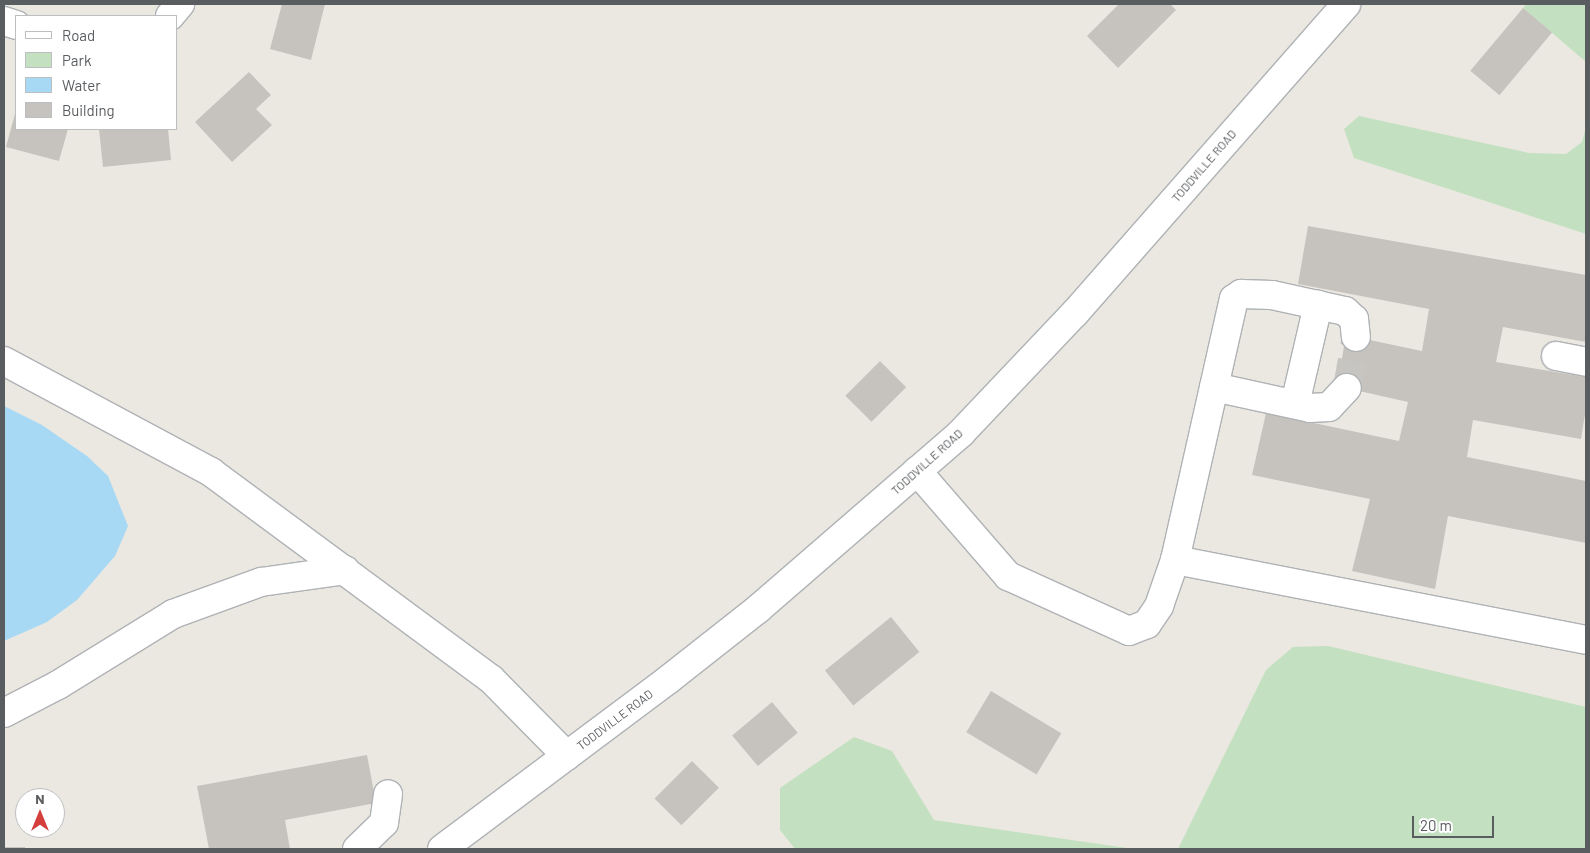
<!DOCTYPE html>
<style>
body{margin:0}
#map{position:relative;width:1590px;height:853px;overflow:hidden;background:#ebe8e1;font-family:Barlow,sans-serif}
div>[style]{position:absolute}
.green>*{inset:0;background:#c3e0c0}
.water>*{inset:0;background:#a8d9f4}
.building>*{inset:0;background:#c6c3be;transform-origin:0 0}
.minor-tunnel>*{height:28px;margin-top:-14px;transform-origin:0;background:repeating-linear-gradient(90deg,#c7c5c1 0 28px,transparent 0 42px)}
.roads{filter:drop-shadow(1px 0 #afb2b5) drop-shadow(-1px 0 #afb2b5) drop-shadow(0 1px #afb2b5) drop-shadow(0 -1px #afb2b5)}
.minor>*{height:28px;margin:-14px;padding:0 14px;transform-origin:14px;border-radius:14px;background:#fff}
span{translate:-50% -50%;white-space:nowrap;text-align:center;line-height:1.15;-webkit-text-stroke:5px #fff;paint-order:stroke}
.street-label{font-size:12px;color:#5a5d60}
.frame{position:absolute;inset:0;border:5px solid #5a5d60;pointer-events:none}
.legend{position:absolute;left:15px;top:15px;width:162px;height:115px;box-sizing:border-box;background:#fff;border:1px solid #bdbebf;margin:0;padding:6px 9px;list-style:none;font-size:15px;color:#5a5d60}
.legend li{display:flex;align-items:center;gap:10px;height:25px}
.legend b{width:25px;border:1px solid #bdbebf}
.north{position:absolute;left:15px;top:788px;width:50px;height:50px;box-sizing:border-box;background:#fff;border:1px solid #bdbebf;border-radius:50%;rotate:0deg;font-size:14px;font-weight:700;line-height:20px;text-align:center;color:#5a5d60}
.north::after{content:'';display:block;margin:auto;width:18px;height:22px;background:#d43f3e;clip-path:polygon(50% 0,100% 100%,50% 72%,0 100%)}
.scale{position:absolute;left:1412px;top:816px;width:82px;height:22px;box-sizing:border-box;border:2px solid #5a5d60;border-top:0;padding-left:6px;font-size:15px;line-height:18px;white-space:nowrap;color:#5a5d60;-webkit-text-stroke:4px #fff;paint-order:stroke}
</style>
<div id="map">
<div class="green">
<i style="clip-path:polygon(1527px 4px,1586px 4px,1586px 62px,1523px 8px)"></i>
<i style="clip-path:polygon(1359px 116px,1529px 153px,1566px 154px,1582px 142px,1586px 127px,1586px 234px,1354px 158px,1344px 129px)"></i>
<i style="clip-path:polygon(1328px 646px,1586px 707px,1586px 849px,1178px 849px,1266px 670px,1293px 647px)"></i>
<i style="clip-path:polygon(854px 737px,892px 751px,934px 820px,1134px 849px,795px 849px,780px 830px,780px 788px)"></i>
</div>
<div class="water">
<i style="clip-path:polygon(4px 406px,42px 425px,87px 456px,108px 476px,128px 526px,115px 556px,77px 600px,47px 622px,4px 641px)"></i>
</div>
<div class="building">
<i style="clip-path:polygon(282px 4px,325px 4px,311px 60px,270px 49px)"></i>
<i style="clip-path:polygon(1119px 4px,1170px 4px,1176px 10px,1118px 68px,1087px 36px)"></i>
<i style="left:1523px;top:8px;width:38px;height:82px;rotate:40deg"></i>
<i style="clip-path:polygon(249px 72px,271px 95px,256px 109px,272px 125px,232px 162px,195px 122px)"></i>
<i style="clip-path:polygon(16px 110px,16px 129px,68px 129px,59px 161px,6px 147px)"></i>
<i style="clip-path:polygon(99px 129px,168px 129px,171px 160px,103px 167px)"></i>
<i style="clip-path:polygon(1308px 226px,1586px 275px,1586px 342px,1503px 327px,1496px 362px,1586px 377px,1586px 408px,1581px 439px,1473px 420px,1467px 457px,1586px 481px,1586px 543px,1448px 516px,1435px 589px,1352px 571px,1370px 499px,1252px 475px,1266px 413px,1399px 441px,1408px 402px,1337px 386px,1346px 335px,1422px 351px,1429px 309px,1298px 284px)"></i>
<i style="left:880px;top:361px;width:37px;height:49px;rotate:45deg"></i>
<i style="left:891px;top:617px;width:45px;height:85px;rotate:51deg"></i>
<i style="left:991px;top:691px;width:82px;height:48px;rotate:31deg"></i>
<i style="left:772px;top:702px;width:40px;height:52px;rotate:50deg"></i>
<i style="clip-path:polygon(367px 755px,376px 803px,285px 820px,290px 849px,209px 849px,197px 786px)"></i>
<i style="left:692px;top:761px;width:38px;height:53px;rotate:45deg"></i>
<i style="left:4px;top:847px;width:21px;height:2px"></i>
</div>
<div class="minor-tunnel">
<i style="left:1347px;top:388px;width:52px;rotate:-80deg"></i>
</div>
<div class="roads">
<div class="minor">
<i style="left:170px;top:16px;width:16px;rotate:-50deg"></i>
<i style="left:4px;top:21px;width:13px;rotate:18deg"></i>
<i style="left:1556px;top:356px;width:31px;rotate:11deg"></i>
<i style="left:4px;top:361px;width:235px;rotate:28.2deg"></i>
<i style="left:211px;top:472px;width:348px;rotate:36.5deg"></i>
<i style="left:491px;top:679px;width:108px;rotate:45.4deg"></i>
<i style="left:1214px;top:387px;width:98px;rotate:12.3deg"></i>
<i style="left:1310px;top:408px;width:19px;rotate:-3deg"></i>
<i style="left:1329px;top:407px;width:26px;rotate:-47deg"></i>
<i style="left:1295px;top:404px;width:102px;rotate:-76.9deg"></i>
<i style="left:917px;top:471px;width:139px;rotate:49.1deg"></i>
<i style="left:1008px;top:576px;width:133px;rotate:24.4deg"></i>
<i style="left:1129px;top:631px;width:19px;rotate:-21deg"></i>
<i style="left:1147px;top:624px;width:22px;rotate:-56deg"></i>
<i style="left:1159px;top:606px;width:49px;rotate:-70.8deg"></i>
<i style="left:1175px;top:560px;width:268px;rotate:-77.3deg"></i>
<i style="left:1234px;top:299px;width:9px;rotate:-36deg"></i>
<i style="left:1241px;top:294px;width:31px;rotate:2deg"></i>
<i style="left:1272px;top:295px;width:75px;rotate:12.4deg"></i>
<i style="left:1345px;top:311px;width:12px;rotate:42deg"></i>
<i style="left:1354px;top:319px;width:18px;rotate:84deg"></i>
<i style="left:1175px;top:560px;width:419px;rotate:11deg"></i>
<i style="left:4px;top:713px;width:61px;rotate:-27.4deg"></i>
<i style="left:58px;top:685px;width:135px;rotate:-31.7deg"></i>
<i style="left:173px;top:614px;width:94px;rotate:-20deg"></i>
<i style="left:261px;top:582px;width:85px;rotate:-8.1deg"></i>
<i style="left:357px;top:849px;width:37px;rotate:-44deg"></i>
<i style="left:384px;top:823px;width:29px;rotate:-82deg"></i>
<i style="left:442px;top:849px;width:284px;rotate:-36.8deg"></i>
<i style="left:669px;top:679px;width:113px;rotate:-38.2deg"></i>
<i style="left:758px;top:609px;width:269px;rotate:-40.9deg"></i>
<i style="left:961px;top:433px;width:166px;rotate:-46.5deg"></i>
<i style="left:1075px;top:313px;width:411px;rotate:-48.7deg"></i>
</div>
</div>
<div class="street-label">
<span style="left:1204px;top:166px;rotate:-49deg">TODDVILLE ROAD</span>
<span style="left:927px;top:462px;rotate:-42deg">TODDVILLE ROAD</span>
<span style="left:615px;top:720px;rotate:-37deg">TODDVILLE ROAD</span>
</div>
<div class="frame"></div>
<ul class="legend">
<li><b style="height:6px;background:#fff"></b>Road</li>
<li><b style="height:14px;background:#c3e0c0"></b>Park</li>
<li><b style="height:14px;background:#a8d9f4"></b>Water</li>
<li><b style="height:14px;background:#c6c3be"></b>Building</li>
</ul>
<div class="north">N</div>
<div class="scale">20 m</div>
</div>
